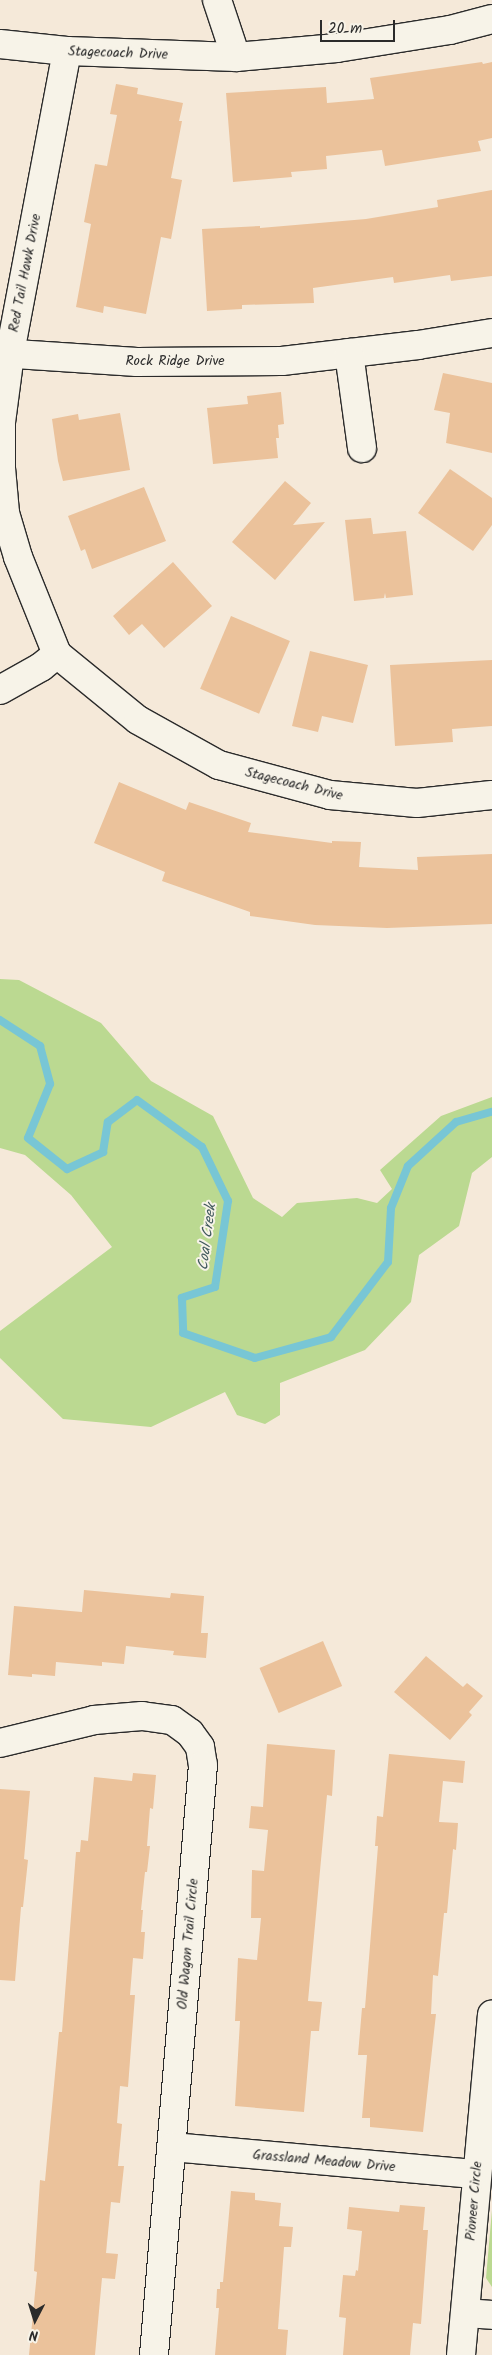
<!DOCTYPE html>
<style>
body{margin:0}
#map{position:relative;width:492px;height:2355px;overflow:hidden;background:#f5e9d9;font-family:Kalam,sans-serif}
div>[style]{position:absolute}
.green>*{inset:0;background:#bbd991}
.stream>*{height:8px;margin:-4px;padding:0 4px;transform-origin:4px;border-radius:4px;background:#78c6d5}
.building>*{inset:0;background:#ebc29b;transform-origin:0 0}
.roads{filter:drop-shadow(1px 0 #2b2b2b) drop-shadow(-1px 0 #2b2b2b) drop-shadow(0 1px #2b2b2b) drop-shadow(0 -1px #2b2b2b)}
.minor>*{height:28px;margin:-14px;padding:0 14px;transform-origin:14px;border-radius:14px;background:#f7f3e8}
span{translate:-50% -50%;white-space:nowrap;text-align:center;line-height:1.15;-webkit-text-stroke:4px #f7f3e8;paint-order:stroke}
.street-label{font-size:14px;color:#2b2b2b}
.water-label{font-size:15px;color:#425a5e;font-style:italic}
.north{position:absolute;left:10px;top:2295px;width:50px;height:50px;-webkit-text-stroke:4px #f7f3e8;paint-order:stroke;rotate:185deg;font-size:14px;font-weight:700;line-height:20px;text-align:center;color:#2b2b2b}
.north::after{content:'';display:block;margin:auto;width:18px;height:22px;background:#2b2b2b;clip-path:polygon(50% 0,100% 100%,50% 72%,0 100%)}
.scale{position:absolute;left:320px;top:20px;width:75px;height:22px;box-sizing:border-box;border:2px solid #2b2b2b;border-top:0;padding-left:6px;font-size:15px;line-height:18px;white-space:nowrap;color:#2b2b2b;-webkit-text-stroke:4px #f7f3e8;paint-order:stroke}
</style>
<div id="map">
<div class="green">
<i style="clip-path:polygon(0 979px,19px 980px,101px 1023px,151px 1081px,213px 1116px,253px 1198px,282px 1217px,297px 1203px,357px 1198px,377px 1203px,392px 1189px,380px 1170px,441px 1116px,492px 1097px,492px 1157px,472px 1173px,459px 1226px,419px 1255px,411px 1302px,365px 1350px,280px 1383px,280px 1415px,265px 1424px,237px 1415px,225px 1392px,151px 1427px,63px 1419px,0 1358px,0 1331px,112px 1247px,71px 1195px,25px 1155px,0 1148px)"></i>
<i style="clip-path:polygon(492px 2210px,492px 2287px,486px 2278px)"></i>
</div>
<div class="stream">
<i style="left:0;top:1020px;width:48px;rotate:33deg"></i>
<i style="left:40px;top:1046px;width:39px;rotate:75deg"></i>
<i style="left:50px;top:1084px;width:58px;rotate:112.2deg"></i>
<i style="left:28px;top:1138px;width:50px;rotate:38.5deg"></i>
<i style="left:67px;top:1169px;width:40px;rotate:-25deg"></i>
<i style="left:103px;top:1152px;width:30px;rotate:-81deg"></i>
<i style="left:108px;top:1122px;width:36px;rotate:-37deg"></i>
<i style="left:137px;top:1100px;width:80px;rotate:35.9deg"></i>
<i style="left:202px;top:1147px;width:60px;rotate:64.3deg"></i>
<i style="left:228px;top:1201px;width:87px;rotate:98.6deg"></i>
<i style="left:215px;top:1287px;width:35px;rotate:162deg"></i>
<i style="left:182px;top:1298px;width:35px;rotate:88deg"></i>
<i style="left:183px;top:1333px;width:76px;rotate:19.1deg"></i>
<i style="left:255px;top:1358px;width:79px;rotate:-15.4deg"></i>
<i style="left:331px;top:1337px;width:94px;rotate:-52.8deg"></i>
<i style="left:388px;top:1262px;width:54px;rotate:-86.8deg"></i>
<i style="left:391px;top:1208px;width:45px;rotate:-68deg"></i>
<i style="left:408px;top:1166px;width:65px;rotate:-42.5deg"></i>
<i style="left:456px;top:1122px;width:37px;rotate:-16deg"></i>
</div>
<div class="building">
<i style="clip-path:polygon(482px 62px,483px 64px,492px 62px,492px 138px,478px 141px,481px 151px,385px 166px,382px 150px,326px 156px,327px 169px,291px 172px,292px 177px,233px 182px,226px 93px,326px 87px,327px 103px,374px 99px,370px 78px)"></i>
<i style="clip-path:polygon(116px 84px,138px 88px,137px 94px,183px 103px,179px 121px,182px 121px,171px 178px,182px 180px,171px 239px,161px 237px,146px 314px,104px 306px,103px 313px,76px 307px,91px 224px,84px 222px,95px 164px,107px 166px,117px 115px,110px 114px)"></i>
<i style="clip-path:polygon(492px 190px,492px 276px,451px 281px,450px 275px,394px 283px,393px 277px,313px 288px,314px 303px,242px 305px,242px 309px,207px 311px,202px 229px,260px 226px,260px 228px,366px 219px,438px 207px,437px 200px)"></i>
<i style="clip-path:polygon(443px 373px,492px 383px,492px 453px,446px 443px,450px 413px,434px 410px)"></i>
<i style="clip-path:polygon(281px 392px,284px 424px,278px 425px,279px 438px,276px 438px,278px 458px,213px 464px,207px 408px,248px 404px,247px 396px)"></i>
<i style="clip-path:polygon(120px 413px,130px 470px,63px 481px,58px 461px,52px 419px,78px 414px,79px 420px)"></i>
<i style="clip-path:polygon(450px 469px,492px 498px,492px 525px,473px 551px,418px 513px)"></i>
<i style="clip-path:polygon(285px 481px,311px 503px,293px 525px,325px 522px,275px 580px,232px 542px)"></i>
<i style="clip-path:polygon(144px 487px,166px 541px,92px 569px,85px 549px,81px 551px,68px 516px)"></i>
<i style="clip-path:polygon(371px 518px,373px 534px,406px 531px,413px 595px,386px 598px,385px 593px,384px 598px,354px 601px,345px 520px)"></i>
<i style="clip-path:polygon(173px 562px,212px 606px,164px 648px,142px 624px,129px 635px,113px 616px)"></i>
<i style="left:231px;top:616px;width:64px;height:79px;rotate:23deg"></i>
<i style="clip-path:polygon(310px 651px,368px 665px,353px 723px,322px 716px,318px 732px,292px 726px)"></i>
<i style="clip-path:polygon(492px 660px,492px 726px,452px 729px,453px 742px,395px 746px,390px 665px)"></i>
<i style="clip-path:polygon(119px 782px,186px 810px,189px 802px,251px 823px,248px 832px,332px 843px,332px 841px,361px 842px,359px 867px,418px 870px,417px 857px,492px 854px,492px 924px,387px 928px,315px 925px,250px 916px,250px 912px,162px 881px,165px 872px,94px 843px)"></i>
<i style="clip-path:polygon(84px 1590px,170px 1598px,171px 1593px,204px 1596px,201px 1633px,208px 1633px,206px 1658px,173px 1655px,174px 1651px,126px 1646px,124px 1664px,102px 1662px,102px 1666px,56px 1662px,55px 1676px,32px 1674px,32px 1677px,8px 1675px,14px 1606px,82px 1612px)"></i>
<i style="left:323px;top:1641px;width:49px;height:69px;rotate:67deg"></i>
<i style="clip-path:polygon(426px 1656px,463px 1687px,467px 1683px,483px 1696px,469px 1712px,472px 1715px,450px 1740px,394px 1692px)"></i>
<i style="clip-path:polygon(267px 1744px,335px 1750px,332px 1796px,327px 1795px,308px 2001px,322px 2002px,319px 2031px,311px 2031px,304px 2112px,235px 2106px,240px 2021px,235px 2021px,238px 1958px,257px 1960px,261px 1918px,251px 1918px,252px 1870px,264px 1871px,268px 1830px,249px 1828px,251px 1806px,263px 1807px)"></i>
<i style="clip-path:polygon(389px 1754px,465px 1761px,463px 1783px,443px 1781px,439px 1822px,458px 1823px,456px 1850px,453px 1849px,447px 1913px,444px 1913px,438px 1976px,433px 1975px,431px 2014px,436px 2014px,423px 2132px,370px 2127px,370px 2118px,362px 2118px,367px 2055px,358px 2055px,362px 2008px,365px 2008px,378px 1846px,375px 1846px,377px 1816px,383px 1817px)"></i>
<i style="clip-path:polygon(133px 1773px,156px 1775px,153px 1809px,150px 1808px,147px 1846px,150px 1846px,147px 1872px,145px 1872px,141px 1910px,143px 1910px,141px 1932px,145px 1932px,143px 1959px,133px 1958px,130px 1995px,135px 1995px,128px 2087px,120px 2086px,117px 2123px,122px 2124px,118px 2166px,124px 2166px,120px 2203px,111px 2202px,106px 2253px,118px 2254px,115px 2279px,102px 2278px,95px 2355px,29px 2355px,37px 2272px,34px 2271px,40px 2180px,45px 2181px,59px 2032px,62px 2032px,76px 1852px,80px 1852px,81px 1840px,88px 1841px,94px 1777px,132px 1781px)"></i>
<i style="clip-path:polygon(0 1789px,30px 1791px,24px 1859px,28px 1860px,23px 1907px,21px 1907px,15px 1981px,0 1980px)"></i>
<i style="clip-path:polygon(231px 2191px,255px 2193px,255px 2200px,281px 2203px,279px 2226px,293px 2227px,291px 2247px,284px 2247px,278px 2329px,288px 2330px,286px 2355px,215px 2355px,219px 2308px,216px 2308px,217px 2289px,220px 2289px,220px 2282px,223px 2282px)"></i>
<i style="clip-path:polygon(400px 2205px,425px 2207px,423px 2230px,428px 2230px,421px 2324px,413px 2323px,410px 2355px,343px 2355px,346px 2318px,339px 2317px,343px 2275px,355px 2276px,356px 2270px,358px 2271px,362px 2231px,347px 2229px,349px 2207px,399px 2212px)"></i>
</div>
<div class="roads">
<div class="minor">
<i style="left:217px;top:0;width:60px;rotate:71.6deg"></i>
<i style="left:0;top:44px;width:67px;rotate:6deg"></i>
<i style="left:67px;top:51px;width:169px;rotate:2deg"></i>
<i style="left:236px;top:57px;width:101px;rotate:-5.1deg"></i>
<i style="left:337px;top:48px;width:114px;rotate:-9.1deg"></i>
<i style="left:450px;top:30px;width:43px;rotate:-14.7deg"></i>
<i style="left:67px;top:51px;width:308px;rotate:100.7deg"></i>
<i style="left:10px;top:354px;width:69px;rotate:97.5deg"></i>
<i style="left:1px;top:422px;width:46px;rotate:90deg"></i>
<i style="left:1px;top:468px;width:45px;rotate:84.9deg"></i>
<i style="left:5px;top:513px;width:46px;rotate:73.5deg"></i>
<i style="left:18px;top:557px;width:105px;rotate:68.1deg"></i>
<i style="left:57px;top:654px;width:104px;rotate:39.2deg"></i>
<i style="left:138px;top:720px;width:93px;rotate:29.1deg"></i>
<i style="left:219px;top:765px;width:115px;rotate:15.1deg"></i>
<i style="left:330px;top:795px;width:87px;rotate:5.3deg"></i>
<i style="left:417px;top:803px;width:75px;rotate:-6.1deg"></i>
<i style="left:0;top:353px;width:137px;rotate:3.8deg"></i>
<i style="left:137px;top:362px;width:145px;rotate:-0.4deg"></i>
<i style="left:282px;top:361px;width:137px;rotate:-6.7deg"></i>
<i style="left:418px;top:345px;width:75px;rotate:-9.2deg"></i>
<i style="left:349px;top:353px;width:96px;rotate:82.2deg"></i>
<i style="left:0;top:690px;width:47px;rotate:-29.3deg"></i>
<i style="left:41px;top:667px;width:21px;rotate:-39deg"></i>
<i style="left:0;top:1743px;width:97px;rotate:-13.7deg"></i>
<i style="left:94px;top:1720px;width:48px;rotate:-4.8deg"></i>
<i style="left:142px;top:1716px;width:30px;rotate:8deg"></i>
<i style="left:172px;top:1720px;width:22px;rotate:36deg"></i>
<i style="left:190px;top:1733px;width:17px;rotate:54deg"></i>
<i style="left:200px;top:1747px;width:18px;rotate:81deg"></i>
<i style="left:203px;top:1765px;width:592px;rotate:94.75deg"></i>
<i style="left:172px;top:2147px;width:306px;rotate:5.1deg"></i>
<i style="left:465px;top:2313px;width:27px;rotate:4deg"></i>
<i style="left:461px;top:2355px;width:342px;rotate:-84.8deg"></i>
</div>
</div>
<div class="street-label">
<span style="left:118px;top:53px;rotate:2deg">Stagecoach Drive</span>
<span style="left:25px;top:273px;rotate:-79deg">Red Tail Hawk Drive</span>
<span style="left:175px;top:361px">Rock Ridge Drive</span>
<span style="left:294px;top:784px;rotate:14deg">Stagecoach Drive</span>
<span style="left:188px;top:1944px;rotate:-85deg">Old Wagon Trail Circle</span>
<span style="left:324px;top:2161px;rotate:5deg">Grassland Meadow Drive</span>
<span style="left:474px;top:2201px;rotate:-85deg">Pioneer Circle</span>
</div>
<div class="water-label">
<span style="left:208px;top:1237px;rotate:-83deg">Coal Creek</span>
</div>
<div class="north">N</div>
<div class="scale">20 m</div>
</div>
